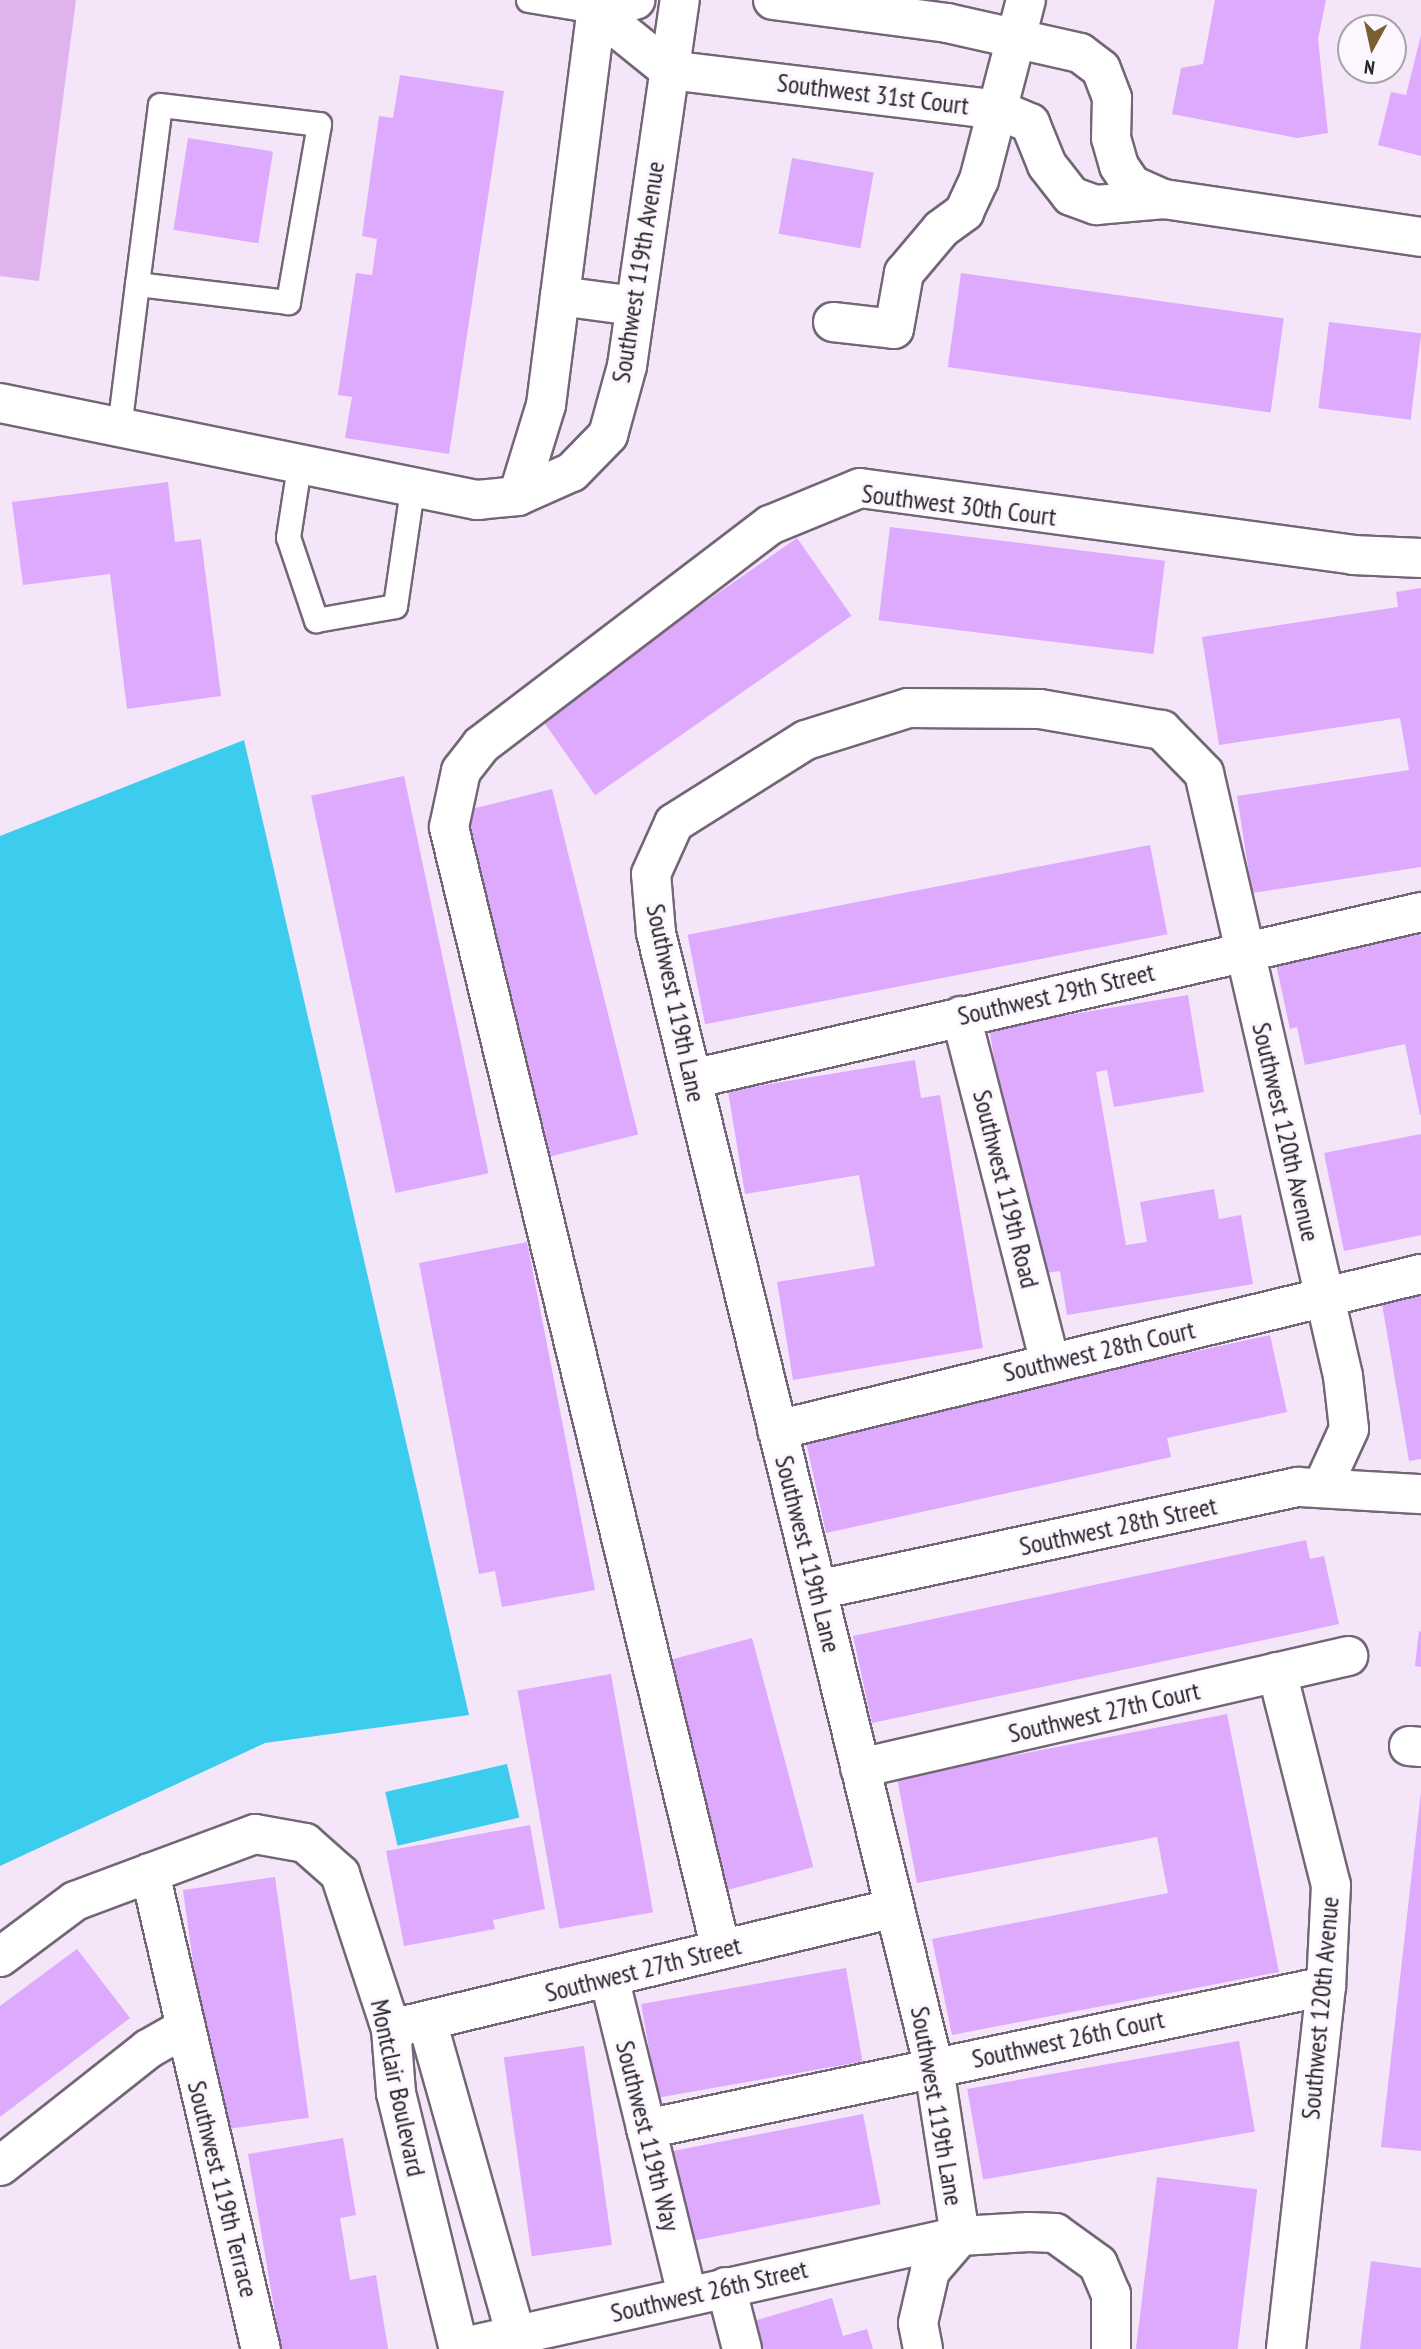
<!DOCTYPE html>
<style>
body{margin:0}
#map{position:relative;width:1421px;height:2349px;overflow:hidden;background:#f4e5f8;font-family:"PT Sans Narrow",sans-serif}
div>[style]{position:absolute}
.green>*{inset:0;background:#e1b3ee}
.water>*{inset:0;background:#3bccee;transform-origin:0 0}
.building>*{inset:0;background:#ddaafe;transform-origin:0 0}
.roads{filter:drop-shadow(2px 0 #736676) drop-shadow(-2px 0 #736676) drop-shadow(0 2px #736676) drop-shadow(0 -2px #736676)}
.service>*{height:23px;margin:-11.5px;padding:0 11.5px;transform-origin:11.5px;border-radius:11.5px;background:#fff}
.minor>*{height:38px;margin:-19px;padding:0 19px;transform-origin:19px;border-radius:19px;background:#fff}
span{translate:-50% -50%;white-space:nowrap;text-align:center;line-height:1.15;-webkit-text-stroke:6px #fcf6fe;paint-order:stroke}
.street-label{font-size:26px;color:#29242a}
.north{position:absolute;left:1337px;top:14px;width:70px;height:70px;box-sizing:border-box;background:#fcf6fe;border:2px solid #a8a2a9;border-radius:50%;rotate:188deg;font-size:19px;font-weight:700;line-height:28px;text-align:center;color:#29242a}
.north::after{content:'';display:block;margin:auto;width:24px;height:32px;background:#7b5e32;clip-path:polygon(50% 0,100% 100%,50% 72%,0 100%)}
</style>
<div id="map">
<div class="green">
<i style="clip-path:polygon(0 0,76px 0,39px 281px,0 276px)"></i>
</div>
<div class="water">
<i style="clip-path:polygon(244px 740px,469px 1715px,265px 1743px,0 1866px,0 836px)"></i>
<i style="left:507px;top:1764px;width:55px;height:125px;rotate:77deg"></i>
</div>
<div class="building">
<i style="clip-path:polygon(1215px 0,1326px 0,1318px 39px,1328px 133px,1297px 138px,1172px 114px,1181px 68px,1203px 64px)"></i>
<i style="clip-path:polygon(1421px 35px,1421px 156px,1378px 145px,1391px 92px,1406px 95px)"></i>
<i style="clip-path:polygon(400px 75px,504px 91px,449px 454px,345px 438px,352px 397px,338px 395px,356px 273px,372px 275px,377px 239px,362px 236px,379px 116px,393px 118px)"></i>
<i style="left:188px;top:138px;width:86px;height:93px;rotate:9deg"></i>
<i style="left:792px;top:158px;width:83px;height:77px;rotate:10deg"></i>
<i style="left:961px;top:273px;width:326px;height:95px;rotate:8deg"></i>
<i style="left:1329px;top:322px;width:93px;height:87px;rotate:7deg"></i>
<i style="clip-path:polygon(168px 482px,175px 542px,201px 539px,221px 696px,127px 709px,110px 574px,23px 585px,12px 502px)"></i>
<i style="left:890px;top:527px;width:277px;height:94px;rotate:7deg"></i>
<i style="left:797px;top:538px;width:95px;height:313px;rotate:55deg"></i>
<i style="clip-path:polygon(1421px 588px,1421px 867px,1252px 893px,1237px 796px,1409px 770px,1400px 718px,1219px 745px,1202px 637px,1398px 607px,1396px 592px)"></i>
<i style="left:404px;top:776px;width:406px;height:95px;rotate:78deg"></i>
<i style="left:552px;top:789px;width:356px;height:90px;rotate:76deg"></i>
<i style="left:1150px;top:845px;width:91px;height:471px;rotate:79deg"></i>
<i style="clip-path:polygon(1421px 934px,1421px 1114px,1420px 1115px,1405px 1044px,1305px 1065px,1297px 1027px,1290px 1029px,1276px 964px)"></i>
<i style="clip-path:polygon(1188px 995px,1204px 1092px,1114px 1107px,1107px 1070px,1096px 1072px,1126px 1245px,1147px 1242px,1140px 1202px,1214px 1189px,1219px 1219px,1241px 1215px,1253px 1284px,1067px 1315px,1060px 1271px,1031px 1275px,989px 1028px)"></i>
<i style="clip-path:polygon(915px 1060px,921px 1098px,940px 1095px,983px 1348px,793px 1380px,777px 1282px,875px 1266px,859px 1175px,745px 1194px,728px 1091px)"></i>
<i style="clip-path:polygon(1421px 1134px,1421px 1235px,1344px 1251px,1324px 1153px)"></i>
<i style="clip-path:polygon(527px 1242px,595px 1590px,502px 1607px,495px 1571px,479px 1574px,419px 1263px)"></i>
<i style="clip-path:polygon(1421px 1291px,1421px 1459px,1409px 1461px,1381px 1298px)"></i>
<i style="clip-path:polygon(1270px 1335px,1287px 1412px,1167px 1438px,1171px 1457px,826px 1533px,805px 1437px)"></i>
<i style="clip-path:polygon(1306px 1540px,1310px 1559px,1324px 1556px,1339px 1624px,872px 1723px,853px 1636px)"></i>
<i style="clip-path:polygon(1419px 1631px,1421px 1632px,1421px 1667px,1415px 1666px)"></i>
<i style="left:752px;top:1638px;width:237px;height:95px;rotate:75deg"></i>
<i style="left:611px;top:1674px;width:242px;height:95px;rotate:80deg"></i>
<i style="clip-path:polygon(1227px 1714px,1279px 1972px,952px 2035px,932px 1939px,1168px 1893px,1157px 1837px,917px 1883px,897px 1778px)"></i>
<i style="clip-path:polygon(1421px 1792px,1421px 2151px,1381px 2147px)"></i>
<i style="clip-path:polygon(530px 1825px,545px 1909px,493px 1920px,495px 1929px,404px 1946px,386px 1851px)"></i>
<i style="left:275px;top:1877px;width:243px;height:93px;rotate:82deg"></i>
<i style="clip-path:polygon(77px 1949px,130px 2018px,0 2117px,0 2006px)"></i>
<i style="left:846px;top:1968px;width:95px;height:208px;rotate:80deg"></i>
<i style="left:1239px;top:2041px;width:92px;height:276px;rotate:80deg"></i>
<i style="left:584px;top:2046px;width:201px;height:81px;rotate:82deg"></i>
<i style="left:863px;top:2114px;width:92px;height:200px;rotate:79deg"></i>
<i style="clip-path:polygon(343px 2138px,356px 2215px,340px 2218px,350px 2280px,376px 2275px,388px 2349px,281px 2349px,248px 2154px)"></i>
<i style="left:1157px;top:2177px;width:101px;height:173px;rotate:7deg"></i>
<i style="clip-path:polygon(1371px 2261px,1421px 2268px,1421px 2349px,1360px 2349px)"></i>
<i style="clip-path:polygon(832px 2298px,843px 2336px,867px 2329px,873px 2349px,754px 2349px,747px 2323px)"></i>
</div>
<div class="roads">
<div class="service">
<i style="left:528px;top:0;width:69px;rotate:9.2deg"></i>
<i style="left:119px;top:428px;width:145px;rotate:-82.9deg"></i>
<i style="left:137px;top:284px;width:180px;rotate:-82.7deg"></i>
<i style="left:160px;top:105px;width:160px;rotate:6.8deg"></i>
<i style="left:319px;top:124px;width:181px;rotate:99.9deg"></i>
<i style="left:288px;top:302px;width:152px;rotate:-173.2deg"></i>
<i style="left:299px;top:466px;width:72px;rotate:98.8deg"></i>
<i style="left:288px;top:537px;width:88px;rotate:71.4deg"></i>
<i style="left:316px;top:620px;width:80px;rotate:-10deg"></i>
<i style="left:395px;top:606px;width:118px;rotate:-81.7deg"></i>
</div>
<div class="minor">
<i style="left:773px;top:0;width:176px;rotate:7.5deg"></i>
<i style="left:947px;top:23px;width:136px;rotate:12.7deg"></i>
<i style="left:1080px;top:53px;width:26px;rotate:37deg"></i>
<i style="left:1101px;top:69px;width:31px;rotate:69deg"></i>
<i style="left:1112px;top:98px;width:40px;rotate:91.4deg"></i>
<i style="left:1111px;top:138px;width:29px;rotate:74deg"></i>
<i style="left:1119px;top:166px;width:23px;rotate:56deg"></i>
<i style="left:1132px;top:185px;width:35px;rotate:24deg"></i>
<i style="left:596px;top:11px;width:94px;rotate:38.9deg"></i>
<i style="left:669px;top:70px;width:332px;rotate:6.9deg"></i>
<i style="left:999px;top:110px;width:34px;rotate:23deg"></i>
<i style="left:1030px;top:123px;width:45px;rotate:68deg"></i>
<i style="left:1047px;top:165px;width:39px;rotate:52deg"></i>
<i style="left:1071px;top:196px;width:27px;rotate:20deg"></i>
<i style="left:1096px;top:205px;width:68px;rotate:-5deg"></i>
<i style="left:1164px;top:199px;width:260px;rotate:8.4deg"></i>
<i style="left:596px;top:11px;width:41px;rotate:-15.8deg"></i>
<i style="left:560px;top:296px;width:76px;rotate:7.6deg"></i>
<i style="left:833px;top:322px;width:61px;rotate:6.5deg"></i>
<i style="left:894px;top:329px;width:57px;rotate:-79.9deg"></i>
<i style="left:904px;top:273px;width:57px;rotate:-49.9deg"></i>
<i style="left:941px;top:229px;width:29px;rotate:-36deg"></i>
<i style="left:964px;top:212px;width:35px;rotate:-65deg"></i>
<i style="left:979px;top:180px;width:186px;rotate:-75.4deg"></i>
<i style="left:0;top:403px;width:487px;rotate:11.5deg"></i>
<i style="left:477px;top:500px;width:41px;rotate:-5.6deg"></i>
<i style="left:518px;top:496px;width:59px;rotate:-24deg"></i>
<i style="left:572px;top:472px;width:52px;rotate:-45.8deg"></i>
<i style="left:608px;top:435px;width:72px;rotate:-74.6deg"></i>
<i style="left:627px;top:366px;width:370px;rotate:-81.8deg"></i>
<i style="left:518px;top:496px;width:95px;rotate:-72.9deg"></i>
<i style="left:546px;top:405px;width:408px;rotate:-82.7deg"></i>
<i style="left:961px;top:1016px;width:358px;rotate:75.6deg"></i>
<i style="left:692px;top:1079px;width:748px;rotate:-12.9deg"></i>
<i style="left:777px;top:1430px;width:663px;rotate:-13.62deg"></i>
<i style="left:817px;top:1590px;width:492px;rotate:-12.1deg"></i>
<i style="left:1298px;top:1487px;width:123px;rotate:3.3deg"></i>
<i style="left:1277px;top:1672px;width:220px;rotate:75.8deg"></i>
<i style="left:1331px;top:1885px;width:101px;rotate:92.8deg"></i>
<i style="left:1326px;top:1986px;width:365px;rotate:96.3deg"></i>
<i style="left:1409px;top:1746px;width:12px;rotate:5deg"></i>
<i style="left:860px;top:1768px;width:501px;rotate:-12.93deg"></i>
<i style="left:150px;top:1873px;width:489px;rotate:76.9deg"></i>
<i style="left:721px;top:1950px;width:1155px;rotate:-103.62deg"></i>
<i style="left:449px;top:827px;width:57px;rotate:-77.9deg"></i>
<i style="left:461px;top:771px;width:33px;rotate:-52deg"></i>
<i style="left:481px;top:745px;width:363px;rotate:-37.3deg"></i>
<i style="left:770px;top:525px;width:97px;rotate:-22.3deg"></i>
<i style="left:860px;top:488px;width:498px;rotate:7.7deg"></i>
<i style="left:1353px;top:555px;width:68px;rotate:2.5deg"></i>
<i style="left:0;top:1957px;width:94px;rotate:-36.7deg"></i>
<i style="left:75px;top:1901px;width:80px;rotate:-20.5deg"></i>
<i style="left:150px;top:1873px;width:112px;rotate:-20.4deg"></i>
<i style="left:255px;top:1834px;width:51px;rotate:10.2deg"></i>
<i style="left:305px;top:1843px;width:47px;rotate:41.5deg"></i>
<i style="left:340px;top:1874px;width:163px;rotate:71.8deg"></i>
<i style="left:391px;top:2029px;width:64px;rotate:85.5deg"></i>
<i style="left:396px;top:2093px;width:264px;rotate:76.2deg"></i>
<i style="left:609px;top:1977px;width:327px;rotate:76.2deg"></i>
<i style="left:427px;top:2021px;width:341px;rotate:74.2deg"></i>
<i style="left:391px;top:2029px;width:518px;rotate:-13.5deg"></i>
<i style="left:646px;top:2129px;width:695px;rotate:-11.88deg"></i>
<i style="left:0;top:2166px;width:189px;rotate:-38.3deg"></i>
<i style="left:148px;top:2049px;width:40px;rotate:-29.7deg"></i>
<i style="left:960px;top:2236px;width:170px;rotate:-98.8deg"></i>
<i style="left:934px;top:2068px;width:1169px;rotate:-103.76deg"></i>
<i style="left:656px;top:933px;width:59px;rotate:-94.8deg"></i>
<i style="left:651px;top:874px;width:56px;rotate:-65.7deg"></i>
<i style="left:674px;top:823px;width:156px;rotate:-32.2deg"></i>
<i style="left:806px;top:740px;width:107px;rotate:-17.4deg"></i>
<i style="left:908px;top:708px;width:132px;rotate:0.4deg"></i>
<i style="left:1040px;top:709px;width:124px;rotate:9.8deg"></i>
<i style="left:1162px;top:730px;width:60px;rotate:45.7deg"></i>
<i style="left:1204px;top:773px;width:619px;rotate:77.02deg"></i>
<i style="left:1343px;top:1376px;width:53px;rotate:83.5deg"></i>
<i style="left:1349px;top:1429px;width:65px;rotate:114.6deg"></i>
<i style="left:726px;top:2287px;width:64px;rotate:75.5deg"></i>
<i style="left:459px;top:2348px;width:513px;rotate:-12.6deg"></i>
<i style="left:960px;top:2236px;width:69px;rotate:-3.3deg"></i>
<i style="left:1029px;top:2232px;width:26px;rotate:2deg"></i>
<i style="left:1055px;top:2233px;width:53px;rotate:35.8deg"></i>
<i style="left:1098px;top:2264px;width:33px;rotate:67deg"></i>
<i style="left:1111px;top:2294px;width:55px;rotate:90deg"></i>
<i style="left:923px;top:2349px;width:26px;rotate:-101deg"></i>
<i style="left:918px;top:2323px;width:53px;rotate:-77deg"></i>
<i style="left:930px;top:2271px;width:46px;rotate:-49.4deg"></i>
</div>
</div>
<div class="street-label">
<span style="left:873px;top:94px;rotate:7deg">Southwest 31st Court</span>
<span style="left:638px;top:272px;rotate:-81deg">Southwest 119th Avenue</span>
<span style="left:959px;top:505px;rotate:7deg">Southwest 30th Court</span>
<span style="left:1056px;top:994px;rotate:-13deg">Southwest 29th Street</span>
<span style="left:676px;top:1003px;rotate:78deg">Southwest 119th Lane</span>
<span style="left:1286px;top:1132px;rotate:77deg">Southwest 120th Avenue</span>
<span style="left:1006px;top:1189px;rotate:76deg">Southwest 119th Road</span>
<span style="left:1099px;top:1351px;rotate:-13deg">Southwest 28th Court</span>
<span style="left:1118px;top:1526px;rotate:-12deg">Southwest 28th Street</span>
<span style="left:808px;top:1554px;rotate:76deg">Southwest 119th Lane</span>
<span style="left:1104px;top:1712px;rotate:-13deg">Southwest 27th Court</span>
<span style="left:643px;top:1969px;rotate:-14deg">Southwest 27th Street</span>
<span style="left:1320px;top:2008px;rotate:-85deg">Southwest 120th Avenue</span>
<span style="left:1068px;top:2039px;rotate:-12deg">Southwest 26th Court</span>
<span style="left:398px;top:2088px;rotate:78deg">Montclair Boulevard</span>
<span style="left:937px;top:2106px;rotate:80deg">Southwest 119th Lane</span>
<span style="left:648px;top:2136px;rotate:76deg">Southwest 119th Way</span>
<span style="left:223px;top:2189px;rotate:76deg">Southwest 119th Terrace</span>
<span style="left:709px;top:2291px;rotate:-13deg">Southwest 26th Street</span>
</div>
<div class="north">N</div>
</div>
